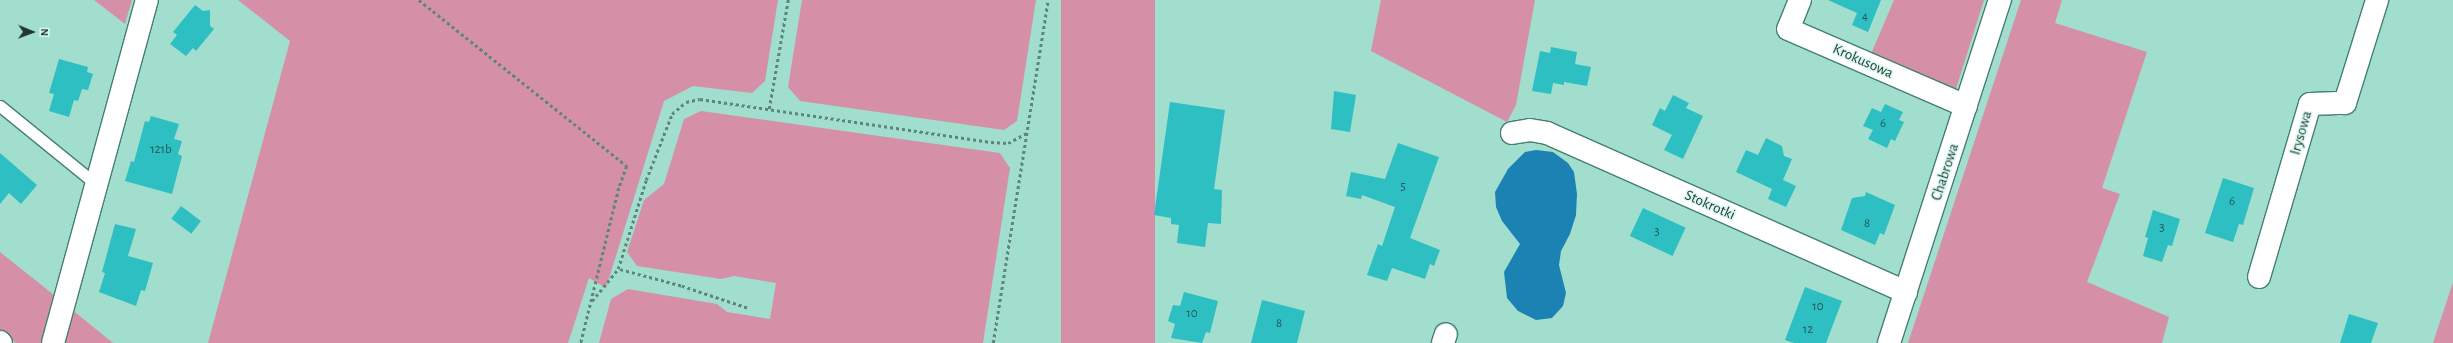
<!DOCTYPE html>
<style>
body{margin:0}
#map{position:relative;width:2453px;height:343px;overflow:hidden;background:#a1dece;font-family:"Alegreya Sans",sans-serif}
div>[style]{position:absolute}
.green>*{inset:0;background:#d590a8;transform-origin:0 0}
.water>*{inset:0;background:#1c82b4}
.building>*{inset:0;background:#2ebfc2;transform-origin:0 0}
.path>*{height:2.5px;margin-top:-1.25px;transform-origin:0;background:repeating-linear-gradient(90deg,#5c867b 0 3px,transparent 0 6px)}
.roads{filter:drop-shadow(1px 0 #437f71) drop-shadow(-1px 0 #437f71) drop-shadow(0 1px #437f71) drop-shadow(0 -1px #437f71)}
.lane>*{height:11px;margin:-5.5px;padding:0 5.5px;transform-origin:5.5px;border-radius:5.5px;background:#fff}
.street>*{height:22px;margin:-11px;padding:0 11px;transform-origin:11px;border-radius:11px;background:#fff}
span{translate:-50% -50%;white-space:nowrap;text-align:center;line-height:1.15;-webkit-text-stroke:3px #daf8f0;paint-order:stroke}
.number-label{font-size:13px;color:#235a56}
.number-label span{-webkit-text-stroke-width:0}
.street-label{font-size:15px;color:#1f3832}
.north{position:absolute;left:12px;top:12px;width:40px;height:40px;-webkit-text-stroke:3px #daf8f0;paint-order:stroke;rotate:91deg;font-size:11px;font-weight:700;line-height:16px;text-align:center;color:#1f3832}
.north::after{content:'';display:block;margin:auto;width:14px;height:18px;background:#1f3832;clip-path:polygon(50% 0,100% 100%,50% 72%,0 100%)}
</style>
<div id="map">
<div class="green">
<i style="clip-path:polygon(94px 0,132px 0,125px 24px)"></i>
<i style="clip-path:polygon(238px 0,778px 0,765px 81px,752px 93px,693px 86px,664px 101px,606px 288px,589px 278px,568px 343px,208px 343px,290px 41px)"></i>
<i style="clip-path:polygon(802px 0,1036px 0,1017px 121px,1004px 130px,800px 101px,788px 87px)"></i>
<i style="left:1061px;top:0;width:94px;height:347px"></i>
<i style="clip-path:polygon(1381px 0,1535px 0,1516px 105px,1507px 122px,1371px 51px)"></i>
<i style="clip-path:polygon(1894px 0,1984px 0,1955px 92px,1871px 54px)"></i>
<i style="clip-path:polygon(2021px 0,2062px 0,2055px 23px,2147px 52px,2102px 188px,2120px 194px,2087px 282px,2169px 317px,2162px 343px,1908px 343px)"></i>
<i style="clip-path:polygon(701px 111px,1000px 153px,1010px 168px,983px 343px,599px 343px,611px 299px,628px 289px,717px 304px,727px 312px,770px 319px,776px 283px,734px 276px,721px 279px,637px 266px,627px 252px,644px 200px,664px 184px,684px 119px)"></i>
<i style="clip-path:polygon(0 252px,49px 291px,113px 343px,16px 343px,0 330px)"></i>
<i style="clip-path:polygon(2453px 282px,2453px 343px,2433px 343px)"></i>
</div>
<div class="water">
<i style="clip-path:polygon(1536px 150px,1553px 152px,1568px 163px,1574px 172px,1577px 194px,1576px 215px,1570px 234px,1561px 251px,1559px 265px,1566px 293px,1563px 306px,1552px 318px,1536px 320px,1518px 311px,1507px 298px,1504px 272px,1520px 244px,1502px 221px,1496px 207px,1495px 192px,1508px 169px,1525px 152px)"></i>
</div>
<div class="building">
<i style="clip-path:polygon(1828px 0,1881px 0,1868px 32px,1852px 25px,1857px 13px)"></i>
<i style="clip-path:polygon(195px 5px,203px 11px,210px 10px,210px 26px,214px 29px,196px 51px,193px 48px,186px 56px,170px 44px,177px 35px,173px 32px)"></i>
<i style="clip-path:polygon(1551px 47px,1577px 52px,1575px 64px,1591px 67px,1587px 86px,1564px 82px,1564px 85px,1553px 83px,1551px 94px,1532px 91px,1540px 51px,1550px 53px)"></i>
<i style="clip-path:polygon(59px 59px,88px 67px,87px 72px,93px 74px,88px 90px,82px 89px,78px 101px,74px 100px,69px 117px,49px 111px,54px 94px,49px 93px)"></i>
<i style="clip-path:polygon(1334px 91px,1356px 95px,1350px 132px,1331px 129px)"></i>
<i style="clip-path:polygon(1673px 95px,1689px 103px,1686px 108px,1703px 116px,1683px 159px,1664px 150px,1672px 135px,1652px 125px,1660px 108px,1665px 111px)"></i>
<i style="clip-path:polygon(1170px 102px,1225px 110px,1214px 189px,1222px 190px,1221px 224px,1208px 223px,1205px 247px,1177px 243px,1179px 225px,1171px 224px,1171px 218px,1154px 215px)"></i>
<i style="clip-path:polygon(1885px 104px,1903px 112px,1899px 120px,1904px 122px,1895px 141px,1891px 139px,1887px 148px,1868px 139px,1873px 130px,1863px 126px,1872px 108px,1881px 112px)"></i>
<i style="clip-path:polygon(151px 116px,179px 124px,174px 139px,182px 141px,178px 154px,182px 156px,172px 194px,125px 181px,131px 161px,134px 162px,145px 121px,149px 122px)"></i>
<i style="clip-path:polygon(1766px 138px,1782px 146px,1784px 156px,1792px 159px,1783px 180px,1796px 186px,1786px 207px,1768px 199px,1772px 189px,1736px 172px,1746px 150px,1758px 155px)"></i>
<i style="clip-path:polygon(1398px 143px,1439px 157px,1410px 238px,1440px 250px,1434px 266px,1430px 264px,1425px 279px,1392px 268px,1387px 281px,1367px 275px,1378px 244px,1382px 246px,1395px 207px,1362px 195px,1361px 199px,1346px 196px,1351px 172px,1385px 179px)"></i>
<i style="clip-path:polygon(0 153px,37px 185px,21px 204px,9px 193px,0 204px)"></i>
<i style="clip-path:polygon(2223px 178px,2254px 188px,2243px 225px,2239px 224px,2233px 242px,2205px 233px)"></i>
<i style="clip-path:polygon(1866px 192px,1895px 205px,1884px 235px,1880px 233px,1875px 245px,1841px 230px,1852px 198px,1865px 196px)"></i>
<i style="left:181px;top:206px;width:25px;height:16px;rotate:37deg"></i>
<i style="left:1643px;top:208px;width:47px;height:31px;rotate:25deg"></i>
<i style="clip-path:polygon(2153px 210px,2180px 219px,2172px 246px,2168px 245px,2162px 262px,2143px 256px,2148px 238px,2145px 237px)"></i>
<i style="clip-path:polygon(115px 224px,136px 229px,128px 256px,153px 263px,145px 291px,141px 290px,136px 306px,99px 292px,105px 273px,102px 272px)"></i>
<i style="clip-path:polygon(1805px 287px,1842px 301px,1826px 343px,1794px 343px,1785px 340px)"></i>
<i style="clip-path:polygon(1184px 292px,1218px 301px,1210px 333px,1206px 332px,1202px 343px,1171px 338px,1175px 324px,1168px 321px,1173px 305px,1180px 306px)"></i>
<i style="clip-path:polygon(1262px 300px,1305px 311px,1297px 343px,1251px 343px)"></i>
<i style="clip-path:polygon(2349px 314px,2378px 323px,2371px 343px,2340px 343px)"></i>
</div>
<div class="path">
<i style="left:419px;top:0;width:266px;rotate:38.6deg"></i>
<i style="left:627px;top:166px;width:23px;rotate:110deg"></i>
<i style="left:619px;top:188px;width:160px;rotate:103.8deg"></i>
<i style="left:769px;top:109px;width:111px;rotate:-80.1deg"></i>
<i style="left:592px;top:301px;width:41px;rotate:-50.9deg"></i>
<i style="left:747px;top:308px;width:70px;rotate:-161.6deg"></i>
<i style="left:681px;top:286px;width:65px;rotate:-164.9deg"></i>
<i style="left:618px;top:269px;width:93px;rotate:-72.5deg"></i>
<i style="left:646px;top:180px;width:71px;rotate:-68.5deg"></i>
<i style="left:672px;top:114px;width:18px;rotate:-41deg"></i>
<i style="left:686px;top:102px;width:14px;rotate:-12deg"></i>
<i style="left:700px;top:99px;width:294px;rotate:8.4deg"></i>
<i style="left:991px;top:142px;width:17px;rotate:3deg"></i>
<i style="left:1008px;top:143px;width:21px;rotate:-28deg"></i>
<i style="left:993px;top:343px;width:347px;rotate:-80.9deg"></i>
</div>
<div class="roads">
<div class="lane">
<i style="left:0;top:106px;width:124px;rotate:39.1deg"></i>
</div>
<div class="street">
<i style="left:1800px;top:0;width:31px;rotate:112deg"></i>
<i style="left:1788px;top:29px;width:194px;rotate:23.4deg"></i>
<i style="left:1512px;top:133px;width:18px;rotate:-9deg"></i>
<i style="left:1530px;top:130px;width:17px;rotate:10deg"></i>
<i style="left:1547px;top:133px;width:393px;rotate:23.9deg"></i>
<i style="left:2259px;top:277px;width:180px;rotate:-73.6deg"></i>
<i style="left:2310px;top:104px;width:35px;rotate:-2deg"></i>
<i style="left:2345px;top:103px;width:108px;rotate:-72.7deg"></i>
<i style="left:0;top:342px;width:1px;rotate:45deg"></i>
<i style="left:53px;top:343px;width:356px;rotate:-74.7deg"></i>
<i style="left:1443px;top:343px;width:9px;rotate:-72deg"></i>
<i style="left:1889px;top:343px;width:361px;rotate:-72.1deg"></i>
</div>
</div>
<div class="number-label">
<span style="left:1865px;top:17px">4</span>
<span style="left:1883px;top:124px">6</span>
<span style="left:161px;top:150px">121b</span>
<span style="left:1403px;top:187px">5</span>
<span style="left:2232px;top:202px">6</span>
<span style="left:1867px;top:224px">8</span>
<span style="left:2162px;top:228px">3</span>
<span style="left:1657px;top:232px">3</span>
<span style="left:1818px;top:307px">10</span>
<span style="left:1192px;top:314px">10</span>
<span style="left:1279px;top:324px">8</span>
<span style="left:1808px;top:330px">12</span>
</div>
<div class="street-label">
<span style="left:1863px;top:61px;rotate:24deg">Krokusowa</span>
<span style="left:2301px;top:133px;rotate:-74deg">Irysowa</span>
<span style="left:1945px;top:172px;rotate:-72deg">Chabrowa</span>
<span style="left:1710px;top:205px;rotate:24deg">Stokrotki</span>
</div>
<div class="north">N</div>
</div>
